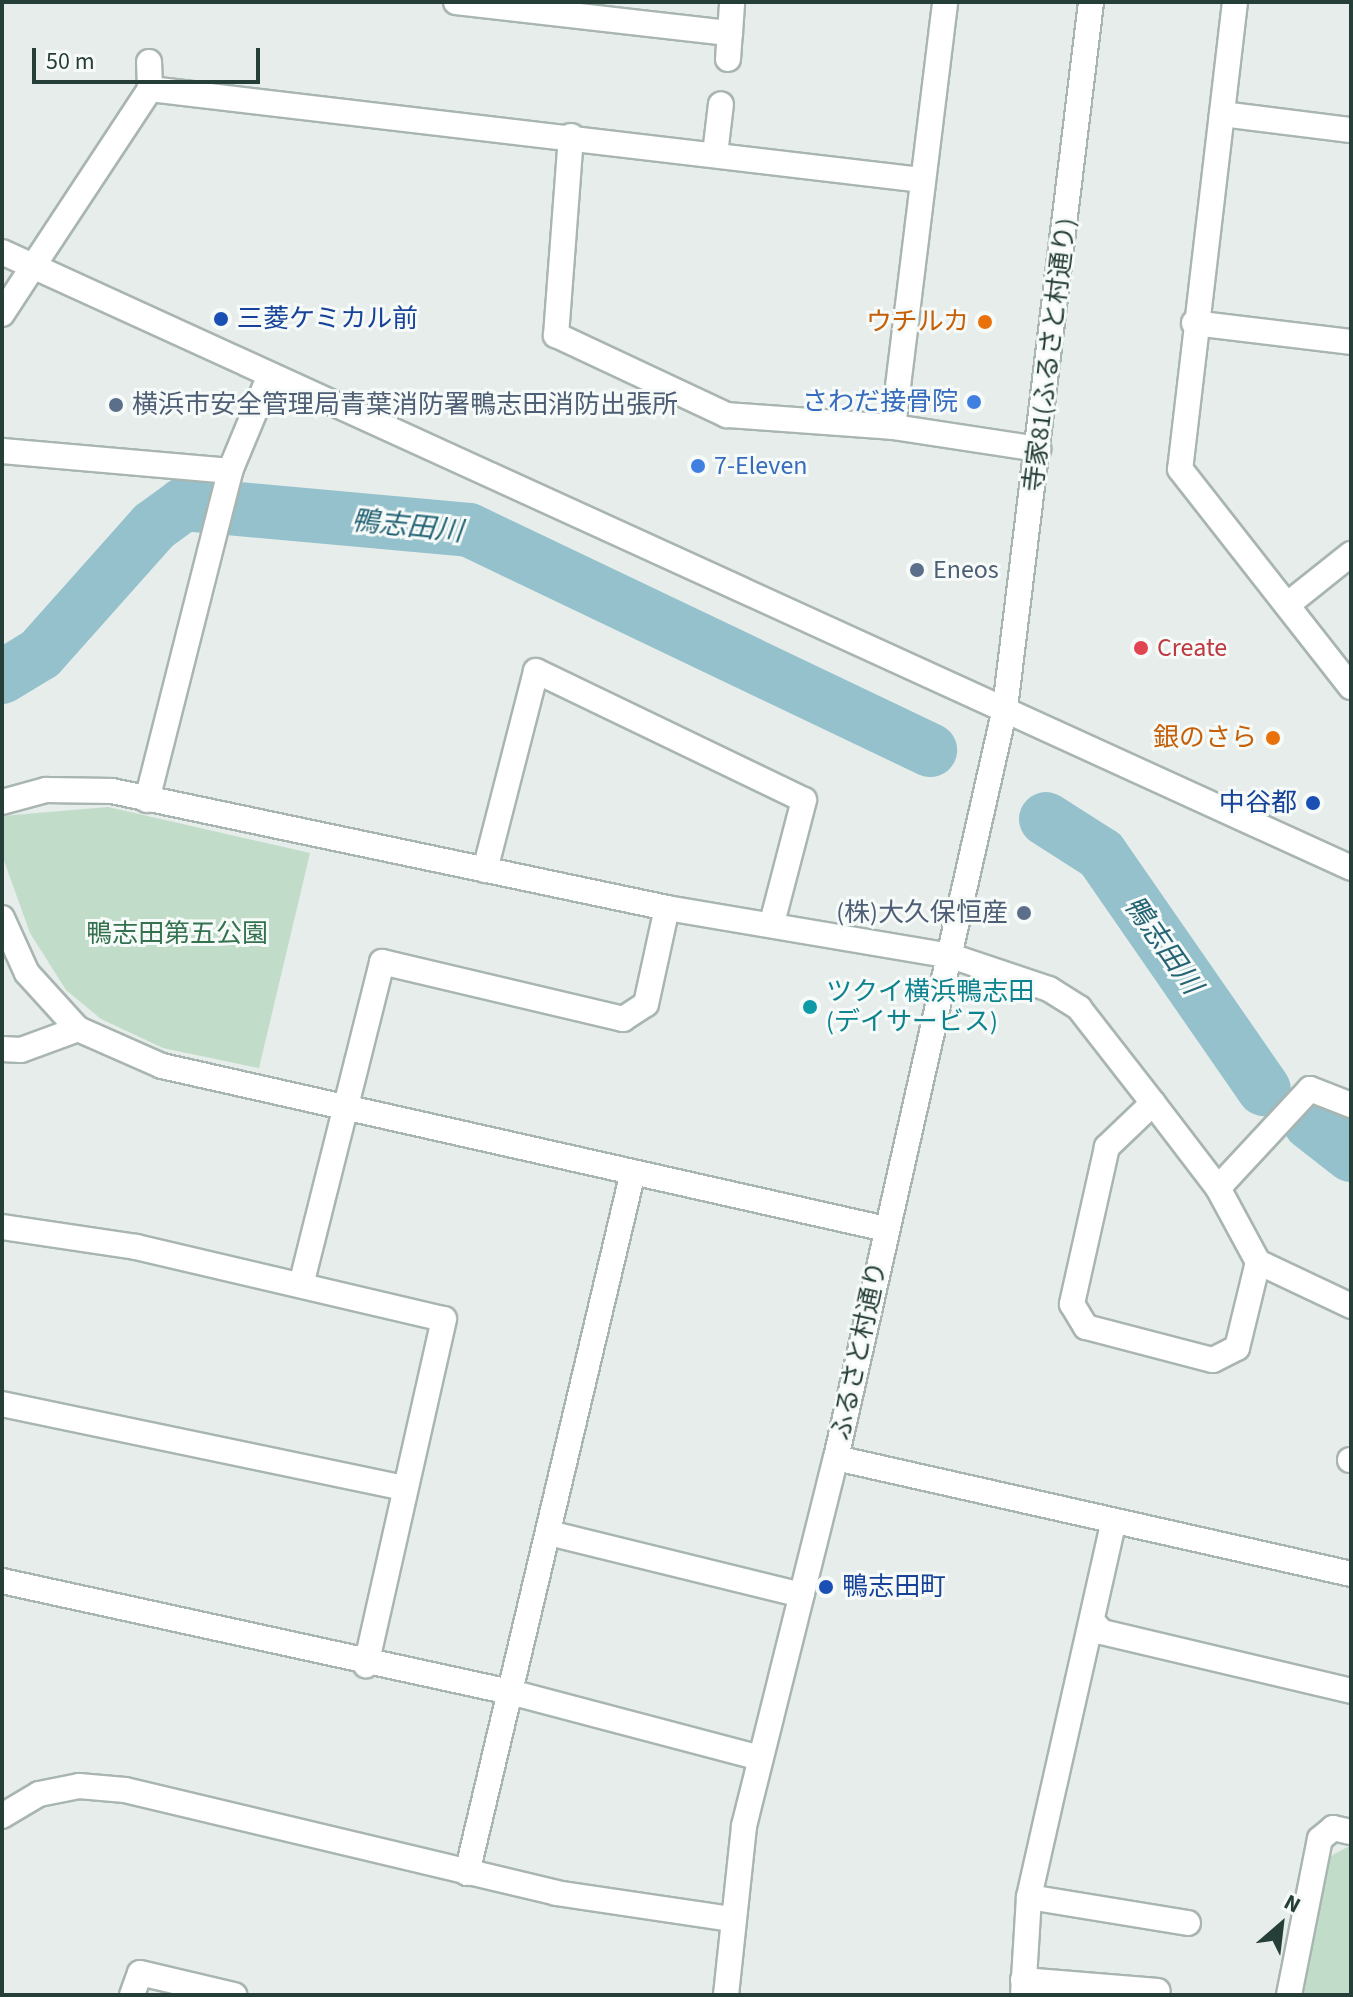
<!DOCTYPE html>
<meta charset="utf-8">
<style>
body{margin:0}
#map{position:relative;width:1353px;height:1997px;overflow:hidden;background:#e6edea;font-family:"Source Sans 3","Noto Sans JP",sans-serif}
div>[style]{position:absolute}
.green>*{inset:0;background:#c1dcc9}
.river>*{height:54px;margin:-27px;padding:0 27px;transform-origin:27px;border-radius:27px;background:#94c1cc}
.roads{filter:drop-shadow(2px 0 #a9b5b1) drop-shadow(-2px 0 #a9b5b1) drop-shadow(0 2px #a9b5b1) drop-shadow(0 -2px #a9b5b1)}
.minor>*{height:24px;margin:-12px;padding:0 12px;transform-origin:12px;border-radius:12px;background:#fff}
.tertiary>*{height:24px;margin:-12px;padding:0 12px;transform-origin:12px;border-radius:12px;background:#fff}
.dots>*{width:22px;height:22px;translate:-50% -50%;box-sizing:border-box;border:4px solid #f6faf8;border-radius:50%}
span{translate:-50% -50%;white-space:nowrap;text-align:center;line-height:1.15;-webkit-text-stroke:6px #f6faf8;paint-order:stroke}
.transit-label{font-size:26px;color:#164399}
.left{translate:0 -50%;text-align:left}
.right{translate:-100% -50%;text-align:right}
.food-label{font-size:26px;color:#c56008}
.street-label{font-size:26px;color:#263e38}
.shop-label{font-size:26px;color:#366cbe}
.service-label{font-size:26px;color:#4e5e75}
.health-label{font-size:26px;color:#be3a42}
.park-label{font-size:26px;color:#34714e}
.culture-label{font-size:26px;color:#0d838f}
.water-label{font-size:28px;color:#256475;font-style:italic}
.frame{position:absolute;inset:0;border:4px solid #263e38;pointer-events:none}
.north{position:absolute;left:1241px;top:1885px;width:80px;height:80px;-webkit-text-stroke:6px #f6faf8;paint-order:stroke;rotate:28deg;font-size:22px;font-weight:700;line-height:32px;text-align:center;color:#263e38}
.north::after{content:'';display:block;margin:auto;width:28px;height:36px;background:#263e38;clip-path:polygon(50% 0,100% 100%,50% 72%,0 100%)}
.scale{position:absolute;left:32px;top:48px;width:228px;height:36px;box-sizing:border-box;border:4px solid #263e38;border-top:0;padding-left:10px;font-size:24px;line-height:28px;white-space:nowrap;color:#263e38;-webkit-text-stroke:6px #f6faf8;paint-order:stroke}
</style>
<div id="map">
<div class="green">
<i style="clip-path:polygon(108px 807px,310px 853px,259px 1068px,163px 1048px,101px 1019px,66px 990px,30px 933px,2px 855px,2px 816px)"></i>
<i style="clip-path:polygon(1351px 1845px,1351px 1995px,1300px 1995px,1331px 1856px)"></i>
</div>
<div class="river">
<i style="left:2px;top:677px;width:44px;rotate:-31.2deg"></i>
<i style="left:40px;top:654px;width:171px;rotate:-48.3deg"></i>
<i style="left:154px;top:526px;width:37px;rotate:-36deg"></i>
<i style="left:184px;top:504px;width:286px;rotate:5.2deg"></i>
<i style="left:469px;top:530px;width:511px;rotate:25.51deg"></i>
<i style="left:1046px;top:819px;width:65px;rotate:32.5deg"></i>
<i style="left:1101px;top:854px;width:286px;rotate:55.3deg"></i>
<i style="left:1310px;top:1123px;width:52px;rotate:38deg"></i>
</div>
<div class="roads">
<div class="minor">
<i style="left:456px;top:2px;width:276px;rotate:6.5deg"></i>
<i style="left:730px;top:33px;width:31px;rotate:-86deg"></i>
<i style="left:1235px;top:2px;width:470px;rotate:96.7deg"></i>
<i style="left:1180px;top:469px;width:277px;rotate:51.9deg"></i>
<i style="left:728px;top:59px;width:26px;rotate:-86deg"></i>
<i style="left:150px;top:89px;width:776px;rotate:6.73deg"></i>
<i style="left:1222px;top:114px;width:130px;rotate:7.1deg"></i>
<i style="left:571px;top:136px;width:200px;rotate:94.3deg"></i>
<i style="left:556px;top:335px;width:189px;rotate:25.1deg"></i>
<i style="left:727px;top:415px;width:166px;rotate:4.1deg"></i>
<i style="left:893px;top:427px;width:428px;rotate:-83deg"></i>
<i style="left:715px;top:154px;width:50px;rotate:-83.2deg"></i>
<i style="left:34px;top:265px;width:211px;rotate:-56.6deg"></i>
<i style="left:150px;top:89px;width:27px;rotate:-92deg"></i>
<i style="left:1194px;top:323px;width:158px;rotate:6.9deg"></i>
<i style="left:893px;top:427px;width:147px;rotate:8.6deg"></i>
<i style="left:2px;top:451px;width:229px;rotate:5deg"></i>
<i style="left:1287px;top:605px;width:82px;rotate:-38.6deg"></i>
<i style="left:147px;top:800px;width:339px;rotate:-75.8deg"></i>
<i style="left:230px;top:471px;width:104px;rotate:-67.4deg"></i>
<i style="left:2px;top:802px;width:46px;rotate:-15.3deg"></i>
<i style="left:46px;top:790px;width:66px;rotate:0.9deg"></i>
<i style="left:112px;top:791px;width:567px;rotate:11.9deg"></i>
<i style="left:667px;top:908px;width:288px;rotate:9.6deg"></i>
<i style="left:951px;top:956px;width:103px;rotate:18.6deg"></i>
<i style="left:1049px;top:989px;width:36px;rotate:32deg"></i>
<i style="left:1079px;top:1008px;width:120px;rotate:52.1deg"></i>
<i style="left:1153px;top:1103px;width:107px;rotate:52.6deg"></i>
<i style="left:1218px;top:1188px;width:84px;rotate:61.6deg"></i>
<i style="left:1258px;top:1262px;width:103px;rotate:25.3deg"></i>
<i style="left:485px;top:870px;width:205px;rotate:-75.6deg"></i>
<i style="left:536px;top:671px;width:297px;rotate:25.7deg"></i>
<i style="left:804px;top:800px;width:127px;rotate:104.6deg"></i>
<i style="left:2px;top:1049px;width:19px;rotate:3deg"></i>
<i style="left:21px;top:1050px;width:61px;rotate:-20.2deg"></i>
<i style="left:1153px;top:1103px;width:64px;rotate:136.3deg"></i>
<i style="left:1107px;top:1147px;width:161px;rotate:102.6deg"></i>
<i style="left:1072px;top:1304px;width:27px;rotate:59deg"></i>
<i style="left:1086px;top:1327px;width:131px;rotate:14.6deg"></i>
<i style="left:1213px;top:1360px;width:27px;rotate:-27deg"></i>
<i style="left:1237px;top:1348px;width:89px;rotate:-76.3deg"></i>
<i style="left:1218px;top:1188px;width:135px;rotate:-47.1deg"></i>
<i style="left:1310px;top:1089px;width:44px;rotate:21.3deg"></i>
<i style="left:2px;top:1227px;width:135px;rotate:8.5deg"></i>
<i style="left:136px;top:1247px;width:316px;rotate:13.2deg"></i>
<i style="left:444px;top:1319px;width:355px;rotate:102.7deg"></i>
<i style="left:301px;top:1285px;width:333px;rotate:-75.9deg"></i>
<i style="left:382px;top:962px;width:248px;rotate:13.3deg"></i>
<i style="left:623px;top:1019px;width:27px;rotate:-33deg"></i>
<i style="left:646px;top:1004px;width:98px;rotate:-77.7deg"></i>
<i style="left:2px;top:1404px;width:411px;rotate:11.8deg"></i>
<i style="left:1350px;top:1460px;width:1px"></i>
<i style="left:549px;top:1533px;width:260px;rotate:13.8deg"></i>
<i style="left:2px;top:1581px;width:520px;rotate:12.33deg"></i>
<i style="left:510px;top:1692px;width:258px;rotate:14.8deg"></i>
<i style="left:1092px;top:1621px;width:15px;rotate:48deg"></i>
<i style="left:1102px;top:1632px;width:256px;rotate:13.3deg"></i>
<i style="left:2px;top:1816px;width:43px;rotate:-30.7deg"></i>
<i style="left:39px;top:1794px;width:41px;rotate:-11.3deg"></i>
<i style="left:79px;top:1786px;width:46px;rotate:5deg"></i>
<i style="left:125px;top:1790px;width:443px;rotate:13.4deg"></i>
<i style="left:556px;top:1893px;width:178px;rotate:8.4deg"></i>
<i style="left:467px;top:1873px;width:716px;rotate:-76.68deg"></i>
<i style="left:1029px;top:1897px;width:161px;rotate:9.3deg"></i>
<i style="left:1023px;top:1980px;width:135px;rotate:4.7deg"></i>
<i style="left:132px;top:1995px;width:23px;rotate:-70deg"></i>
<i style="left:140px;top:1973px;width:97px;rotate:13.2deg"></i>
<i style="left:1023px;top:1995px;width:98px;rotate:-86.5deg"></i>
<i style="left:1029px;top:1897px;width:381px;rotate:-77.3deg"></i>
<i style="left:1289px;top:1995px;width:159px;rotate:-78.8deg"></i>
<i style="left:1320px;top:1839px;width:17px;rotate:-40deg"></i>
<i style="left:1333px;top:1828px;width:18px;rotate:13deg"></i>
</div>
<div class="tertiary">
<i style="left:2px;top:252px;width:1483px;rotate:24.54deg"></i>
<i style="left:2px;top:314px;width:59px;rotate:-56.9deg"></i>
<i style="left:2px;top:918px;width:60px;rotate:65.6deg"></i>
<i style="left:27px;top:973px;width:76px;rotate:47.7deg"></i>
<i style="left:78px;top:1029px;width:92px;rotate:23.8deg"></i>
<i style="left:162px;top:1066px;width:742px;rotate:12.69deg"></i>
<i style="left:836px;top:1458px;width:528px;rotate:12.69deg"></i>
<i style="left:726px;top:1995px;width:170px;rotate:-83.9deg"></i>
<i style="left:744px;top:1826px;width:379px;rotate:-76deg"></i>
<i style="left:836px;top:1458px;width:769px;rotate:-77.3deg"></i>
<i style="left:1005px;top:708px;width:711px;rotate:-83.05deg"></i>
</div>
</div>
<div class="dots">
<i style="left:221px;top:319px;background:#1a4fb4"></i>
<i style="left:985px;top:322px;background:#e8710a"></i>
<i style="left:974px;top:402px;background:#3f7fe0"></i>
<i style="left:116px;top:405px;background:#5c6f8a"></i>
<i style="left:698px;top:466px;background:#3f7fe0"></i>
<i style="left:917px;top:570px;background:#5c6f8a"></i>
<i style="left:1141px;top:648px;background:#e0444e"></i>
<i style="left:1273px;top:738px;background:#e8710a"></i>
<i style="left:1313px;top:803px;background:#1a4fb4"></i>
<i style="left:1024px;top:913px;background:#5c6f8a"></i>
<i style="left:810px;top:1007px;background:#0f9aa8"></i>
<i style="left:826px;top:1587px;background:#1a4fb4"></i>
</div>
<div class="transit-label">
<span class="left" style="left:237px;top:319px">三菱ケミカル前</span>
<span class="right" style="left:1297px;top:803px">中谷都</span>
<span class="left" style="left:842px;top:1587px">鴨志田町</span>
</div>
<div class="food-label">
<span class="right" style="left:969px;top:322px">ウチルカ</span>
<span class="right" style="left:1257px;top:738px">銀のさら</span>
</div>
<div class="street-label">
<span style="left:1050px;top:355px;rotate:-83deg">寺家81(ふるさと村通り)</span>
<span style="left:859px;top:1351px;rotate:-78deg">ふるさと村通り</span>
</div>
<div class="shop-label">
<span class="right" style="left:958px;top:402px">さわだ接骨院</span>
<span class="left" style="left:714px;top:466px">7-Eleven</span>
</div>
<div class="service-label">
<span class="left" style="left:132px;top:405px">横浜市安全管理局青葉消防署鴨志田消防出張所</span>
<span class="left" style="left:933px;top:570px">Eneos</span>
<span class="right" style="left:1008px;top:913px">(株)大久保恒産</span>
</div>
<div class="health-label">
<span class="left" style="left:1157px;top:648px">Create</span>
</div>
<div class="park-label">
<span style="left:177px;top:934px">鴨志田第五公園</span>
</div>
<div class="culture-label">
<span class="left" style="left:826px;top:1007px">ツクイ横浜鴨志田<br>(デイサービス)</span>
</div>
<div class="water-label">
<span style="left:407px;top:526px;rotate:6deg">鴨志田川</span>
<span style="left:1163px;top:945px;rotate:55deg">鴨志田川</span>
</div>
<div class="frame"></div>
<div class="north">N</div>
<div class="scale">50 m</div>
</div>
